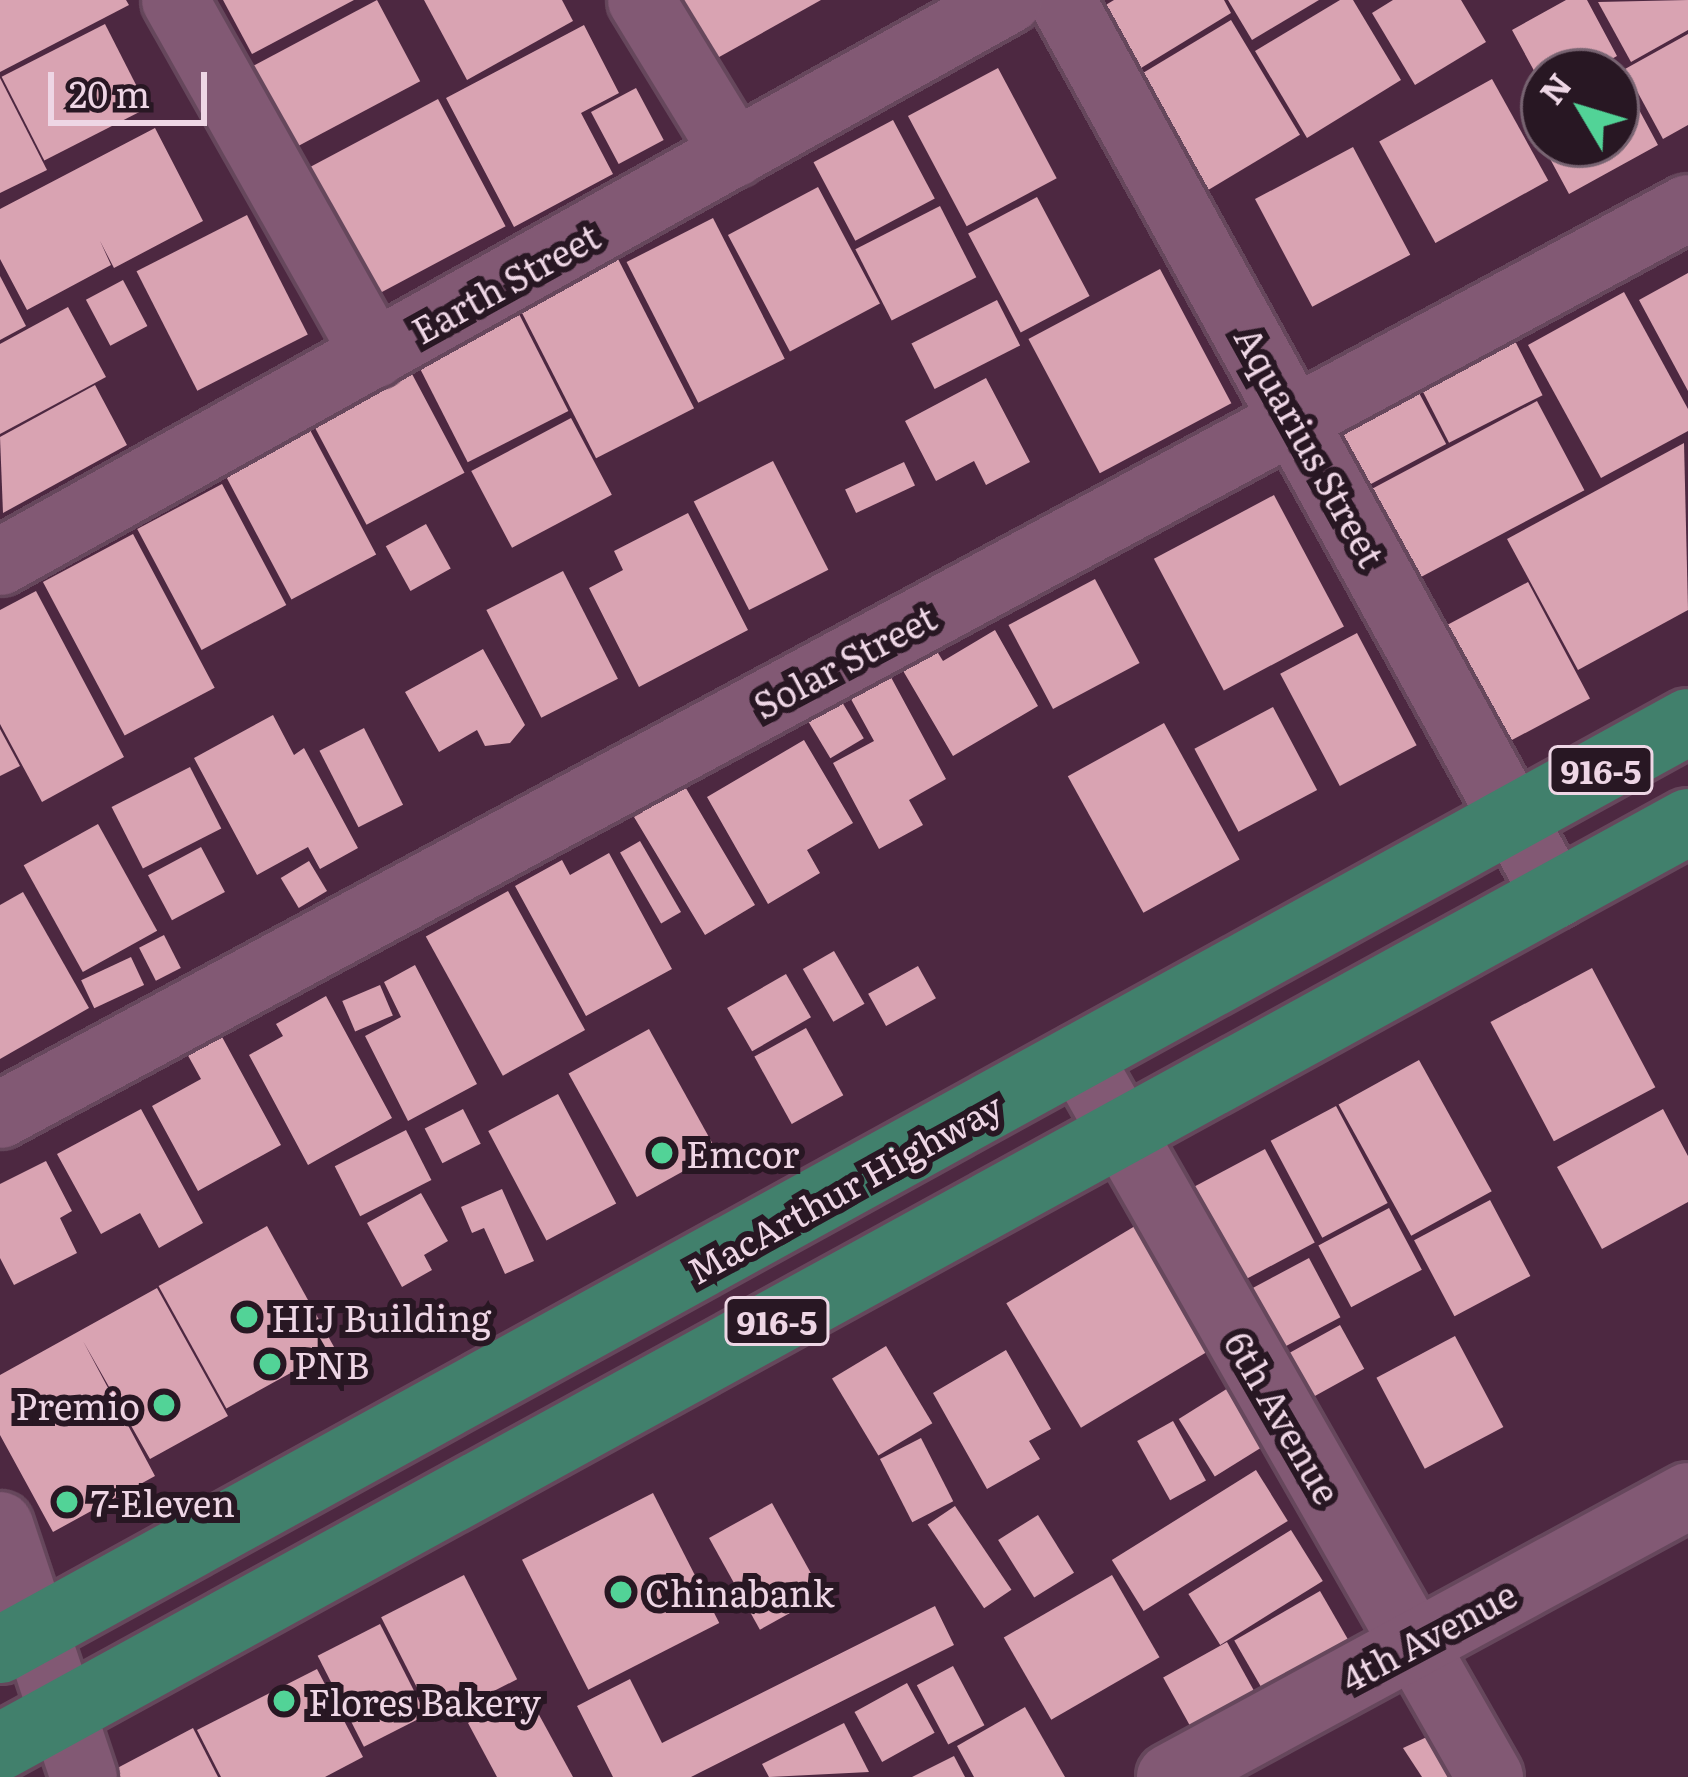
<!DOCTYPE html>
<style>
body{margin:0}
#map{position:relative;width:1688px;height:1777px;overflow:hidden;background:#4d2841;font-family:Literata,serif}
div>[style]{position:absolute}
.building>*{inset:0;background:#d9a3b2;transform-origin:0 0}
.roads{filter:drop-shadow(3px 0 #66475c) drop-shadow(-3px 0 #66475c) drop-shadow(0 3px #66475c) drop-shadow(0 -3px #66475c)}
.minor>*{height:66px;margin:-33px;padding:0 33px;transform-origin:33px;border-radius:33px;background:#825974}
.major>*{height:66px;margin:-33px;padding:0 33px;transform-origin:33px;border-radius:33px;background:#41806c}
.dots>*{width:33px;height:33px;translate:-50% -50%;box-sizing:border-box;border:6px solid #281723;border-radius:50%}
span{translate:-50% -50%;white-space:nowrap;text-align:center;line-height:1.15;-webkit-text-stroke:12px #281723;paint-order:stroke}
.shield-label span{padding:3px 9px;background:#281723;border:3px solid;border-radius:9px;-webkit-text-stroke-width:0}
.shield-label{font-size:33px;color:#eed6e5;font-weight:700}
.street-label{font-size:36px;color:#eed6e5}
.poi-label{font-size:36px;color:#eed6e5}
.left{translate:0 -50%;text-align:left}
.right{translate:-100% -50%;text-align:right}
.north{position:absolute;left:1520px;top:48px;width:120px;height:120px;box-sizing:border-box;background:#281723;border:3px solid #776371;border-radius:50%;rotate:308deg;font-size:33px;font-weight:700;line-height:48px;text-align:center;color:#eed6e5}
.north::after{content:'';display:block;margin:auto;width:42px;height:54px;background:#52d397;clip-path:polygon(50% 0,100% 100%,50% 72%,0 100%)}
.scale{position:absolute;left:48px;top:72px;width:159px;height:54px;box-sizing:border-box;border:6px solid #eed6e5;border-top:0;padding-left:15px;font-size:36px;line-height:42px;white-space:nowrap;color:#eed6e5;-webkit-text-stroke:9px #281723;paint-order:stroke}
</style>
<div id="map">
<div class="building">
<i style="clip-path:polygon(0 0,126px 0,129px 5px,0 72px)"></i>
<i style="clip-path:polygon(223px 0,354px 0,252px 54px)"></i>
<i style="left:377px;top:0;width:92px;height:144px;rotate:62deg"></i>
<i style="clip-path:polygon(424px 0,562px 0,573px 21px,467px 80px)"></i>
<i style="clip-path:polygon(677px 0,821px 0,712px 61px)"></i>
<i style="clip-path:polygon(1114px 0,1224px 0,1231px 13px,1141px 68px,1104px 6px)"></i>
<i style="clip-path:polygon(1228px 0,1319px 0,1252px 40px)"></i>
<i style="clip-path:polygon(1340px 0,1353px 0,1401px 80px,1307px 138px,1255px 51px)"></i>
<i style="clip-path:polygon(1393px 0,1461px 0,1486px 42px,1415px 85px,1372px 13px)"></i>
<i style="clip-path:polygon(1566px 0,1587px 0,1617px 56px,1588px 72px,1544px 72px,1544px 89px,1512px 30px)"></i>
<i style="clip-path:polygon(1688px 0,1688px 30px,1631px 62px,1598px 2px)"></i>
<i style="left:1231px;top:20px;width:134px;height:110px;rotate:59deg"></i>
<i style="left:105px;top:24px;width:94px;height:116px;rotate:63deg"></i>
<i style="clip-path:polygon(584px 25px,619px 93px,581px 113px,613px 174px,514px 227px,446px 98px)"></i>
<i style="clip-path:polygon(1688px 34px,1688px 125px,1663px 139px,1625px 69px)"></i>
<i style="clip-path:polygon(1616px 67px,1658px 145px,1569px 194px,1527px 116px,1544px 107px,1544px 144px,1616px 144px)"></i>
<i style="left:998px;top:68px;width:125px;height:102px;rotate:62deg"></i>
<i style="clip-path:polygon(0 78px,47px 170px,0 193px)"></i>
<i style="left:1492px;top:79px;width:116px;height:129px;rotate:61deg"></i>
<i style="left:636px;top:88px;width:59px;height:51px;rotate:62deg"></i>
<i style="left:438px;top:99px;width:144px;height:164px;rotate:62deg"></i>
<i style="left:893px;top:120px;width:89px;height:90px;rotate:62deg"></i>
<i style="clip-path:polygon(155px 128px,203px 221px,114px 268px,100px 241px,111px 265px,27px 310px,0 259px,0 209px)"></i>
<i style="left:1353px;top:147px;width:122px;height:111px;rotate:62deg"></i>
<i style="left:818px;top:187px;width:132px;height:102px;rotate:62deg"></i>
<i style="left:1037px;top:197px;width:112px;height:78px;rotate:62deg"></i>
<i style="left:940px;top:206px;width:80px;height:95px;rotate:63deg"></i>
<i style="left:247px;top:215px;width:134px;height:124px;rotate:63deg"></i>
<i style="left:713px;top:218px;width:158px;height:97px;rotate:63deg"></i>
<i style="left:616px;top:255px;width:172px;height:110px;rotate:63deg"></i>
<i style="left:1160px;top:269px;width:152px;height:149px;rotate:62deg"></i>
<i style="clip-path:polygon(1688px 273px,1688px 391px,1639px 300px)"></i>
<i style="clip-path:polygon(0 276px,26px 326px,0 340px)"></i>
<i style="left:123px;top:280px;width:52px;height:42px;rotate:62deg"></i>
<i style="clip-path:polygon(1624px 292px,1688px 409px,1688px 431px,1601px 478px,1528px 345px)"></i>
<i style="left:997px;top:300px;width:51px;height:96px;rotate:63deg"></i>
<i style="clip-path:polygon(68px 307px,106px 377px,0 434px,0 344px)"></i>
<i style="left:518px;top:312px;width:111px;height:113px;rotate:63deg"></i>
<i style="left:1514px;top:339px;width:63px;height:105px;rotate:63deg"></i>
<i style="left:411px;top:372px;width:114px;height:111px;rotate:62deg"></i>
<i style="clip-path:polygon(986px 378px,1030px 462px,986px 485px,974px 461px,936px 481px,905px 421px)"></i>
<i style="clip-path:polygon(95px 385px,127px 445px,3px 513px,0 437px)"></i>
<i style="left:1418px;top:391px;width:60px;height:90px;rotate:62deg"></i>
<i style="left:1537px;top:401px;width:101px;height:200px;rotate:62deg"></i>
<i style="left:571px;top:418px;width:87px;height:113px;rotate:62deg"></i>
<i style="left:310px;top:430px;width:141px;height:96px;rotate:62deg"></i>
<i style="clip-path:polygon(1684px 443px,1688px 610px,1578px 670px,1507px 539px)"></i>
<i style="left:773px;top:461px;width:122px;height:89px;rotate:63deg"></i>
<i style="left:904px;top:462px;width:26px;height:65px;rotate:65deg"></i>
<i style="left:222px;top:484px;width:137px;height:96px;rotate:62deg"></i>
<i style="left:1274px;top:495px;width:149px;height:136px;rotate:62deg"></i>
<i style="clip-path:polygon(688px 513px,748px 630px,639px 687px,589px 588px,623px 570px,614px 551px)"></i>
<i style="left:426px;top:524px;width:51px;height:46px;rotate:61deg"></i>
<i style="left:133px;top:534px;width:174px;height:102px;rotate:62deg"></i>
<i style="left:563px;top:571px;width:121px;height:86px;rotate:63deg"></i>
<i style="left:1095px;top:579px;width:95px;height:98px;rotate:62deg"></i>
<i style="left:1528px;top:582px;width:132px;height:107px;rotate:62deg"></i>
<i style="clip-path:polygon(36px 591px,124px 757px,42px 802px,0 724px,0 610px)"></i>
<i style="clip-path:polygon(995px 630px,1038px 706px,953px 756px,895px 657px,928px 637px,943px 661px)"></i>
<i style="left:1357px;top:633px;width:127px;height:87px;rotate:62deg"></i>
<i style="clip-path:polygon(483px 649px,525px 725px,510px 743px,485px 746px,477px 730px,439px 752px,405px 692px)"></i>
<i style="clip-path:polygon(886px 668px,946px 779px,909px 800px,923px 825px,879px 849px,833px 763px,874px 741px,846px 690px)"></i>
<i style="left:836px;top:692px;width:54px;height:39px;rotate:59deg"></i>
<i style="left:1273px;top:707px;width:94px;height:89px;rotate:62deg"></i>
<i style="clip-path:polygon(273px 715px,294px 755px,304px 748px,358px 848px,320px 869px,308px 847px,257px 875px,194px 758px)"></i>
<i style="left:1164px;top:723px;width:156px;height:110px;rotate:61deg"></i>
<i style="left:364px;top:728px;width:86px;height:50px;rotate:63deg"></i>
<i style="clip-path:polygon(0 729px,20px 766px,0 776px)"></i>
<i style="clip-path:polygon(804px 740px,853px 823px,807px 850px,820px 873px,768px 904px,707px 797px)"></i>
<i style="left:190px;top:767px;width:69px;height:88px;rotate:63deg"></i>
<i style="clip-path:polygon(677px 773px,755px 905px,705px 935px,634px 817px,643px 812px,634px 799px)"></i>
<i style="left:98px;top:824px;width:122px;height:85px;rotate:61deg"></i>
<i style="left:640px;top:841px;width:82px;height:23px;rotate:60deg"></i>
<i style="left:201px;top:847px;width:51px;height:60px;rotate:62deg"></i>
<i style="clip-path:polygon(609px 853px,672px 969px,586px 1016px,515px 886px,562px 860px,570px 875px)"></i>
<i style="left:309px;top:861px;width:35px;height:33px;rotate:59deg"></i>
<i style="left:508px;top:891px;width:159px;height:94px;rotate:61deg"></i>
<i style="clip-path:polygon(23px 892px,89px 1008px,0 1059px,0 905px)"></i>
<i style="left:164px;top:935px;width:37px;height:28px;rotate:63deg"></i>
<i style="left:834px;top:951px;width:61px;height:36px;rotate:60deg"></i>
<i style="left:131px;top:957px;width:31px;height:55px;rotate:65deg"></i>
<i style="clip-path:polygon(415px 965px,477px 1084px,408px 1121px,365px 1036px,401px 1017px,384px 982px)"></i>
<i style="left:918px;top:966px;width:37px;height:57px;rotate:61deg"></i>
<i style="left:1592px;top:968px;width:135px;height:115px;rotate:62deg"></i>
<i style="left:786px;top:974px;width:50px;height:68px;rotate:60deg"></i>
<i style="left:380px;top:985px;width:33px;height:41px;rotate:67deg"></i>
<i style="clip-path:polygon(326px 996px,392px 1118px,308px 1165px,249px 1055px,283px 1036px,276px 1024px)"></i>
<i style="clip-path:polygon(215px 1024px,281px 1145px,198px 1191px,152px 1106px,201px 1079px,181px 1043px)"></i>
<i style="left:806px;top:1028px;width:77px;height:59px;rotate:61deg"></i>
<i style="left:649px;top:1029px;width:141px;height:92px;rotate:61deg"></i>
<i style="left:1419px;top:1060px;width:150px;height:92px;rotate:61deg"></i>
<i style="left:558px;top:1094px;width:124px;height:79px;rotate:62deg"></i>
<i style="left:1336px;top:1106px;width:110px;height:74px;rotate:62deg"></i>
<i style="clip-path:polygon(141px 1109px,203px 1223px,159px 1248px,140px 1213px,101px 1234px,57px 1154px)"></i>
<i style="left:463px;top:1109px;width:39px;height:43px;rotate:63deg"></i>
<i style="clip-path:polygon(1663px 1109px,1688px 1156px,1688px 1202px,1602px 1249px,1557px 1167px)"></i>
<i style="left:406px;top:1130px;width:56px;height:80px;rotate:63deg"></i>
<i style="left:1265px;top:1149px;width:106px;height:83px;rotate:62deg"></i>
<i style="clip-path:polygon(46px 1161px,72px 1211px,60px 1218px,77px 1253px,14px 1285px,0 1258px,0 1184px)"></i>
<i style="clip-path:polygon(502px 1189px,534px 1261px,505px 1274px,484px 1228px,472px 1233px,461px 1207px)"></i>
<i style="clip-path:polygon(421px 1193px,448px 1241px,424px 1255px,432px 1270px,402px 1287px,367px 1223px)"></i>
<i style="left:1490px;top:1200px;width:86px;height:86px;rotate:62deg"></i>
<i style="left:1389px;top:1208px;width:70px;height:80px;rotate:62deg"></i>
<i style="left:1140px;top:1223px;width:145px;height:156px;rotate:59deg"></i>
<i style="left:267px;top:1226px;width:140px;height:124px;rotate:61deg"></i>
<i style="left:1309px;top:1258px;width:67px;height:68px;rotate:62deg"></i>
<i style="clip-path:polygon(157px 1288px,228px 1416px,150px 1459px,83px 1341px,155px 1476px,53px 1532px,0 1435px,0 1375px)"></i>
<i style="left:1340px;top:1325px;width:50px;height:58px;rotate:61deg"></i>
<i style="left:1455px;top:1336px;width:103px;height:89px;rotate:62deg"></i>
<i style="left:886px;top:1346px;width:90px;height:63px;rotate:59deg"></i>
<i style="clip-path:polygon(1006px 1350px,1051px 1429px,1029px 1441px,1040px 1459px,987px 1489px,933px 1393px)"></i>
<i style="left:1233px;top:1385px;width:68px;height:64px;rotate:58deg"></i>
<i style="left:1173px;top:1421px;width:68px;height:41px;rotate:61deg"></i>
<i style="left:921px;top:1438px;width:71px;height:46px;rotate:63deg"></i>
<i style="left:1256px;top:1470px;width:60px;height:170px;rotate:58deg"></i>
<i style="left:653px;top:1493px;width:146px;height:147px;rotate:63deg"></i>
<i style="left:772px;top:1503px;width:105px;height:72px;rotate:61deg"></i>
<i style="left:955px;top:1506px;width:101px;height:33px;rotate:56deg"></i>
<i style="left:1038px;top:1515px;width:68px;height:47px;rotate:58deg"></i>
<i style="left:1291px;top:1530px;width:60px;height:121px;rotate:58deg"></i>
<i style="left:464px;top:1575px;width:117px;height:93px;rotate:63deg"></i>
<i style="left:1112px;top:1575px;width:95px;height:125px;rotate:60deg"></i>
<i style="left:1320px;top:1591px;width:69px;height:99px;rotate:60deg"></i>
<i style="clip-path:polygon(935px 1606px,954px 1645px,691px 1777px,613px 1777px,577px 1706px,630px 1679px,662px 1743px)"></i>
<i style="left:380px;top:1624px;width:102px;height:70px;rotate:63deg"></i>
<i style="left:1227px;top:1642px;width:68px;height:73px;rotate:61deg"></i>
<i style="left:953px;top:1666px;width:67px;height:41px;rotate:62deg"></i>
<i style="clip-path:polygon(317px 1669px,363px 1757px,325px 1777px,221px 1777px,197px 1730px)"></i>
<i style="left:907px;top:1683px;width:57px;height:60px;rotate:61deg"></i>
<i style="clip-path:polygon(526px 1691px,573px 1777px,497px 1777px,468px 1723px)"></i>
<i style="clip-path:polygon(1025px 1707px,1065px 1777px,974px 1777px,957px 1746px)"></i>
<i style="clip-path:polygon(844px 1723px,869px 1772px,769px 1777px,762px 1764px)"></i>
<i style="clip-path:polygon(193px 1728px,218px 1777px,107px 1777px,106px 1774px)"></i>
<i style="clip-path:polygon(1442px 1730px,1464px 1777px,1422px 1777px,1403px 1748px)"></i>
<i style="clip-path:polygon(954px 1756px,965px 1777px,912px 1777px)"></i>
</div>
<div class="roads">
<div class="minor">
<i style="left:175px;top:0;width:407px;rotate:60.6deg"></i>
<i style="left:641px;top:0;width:180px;rotate:58.6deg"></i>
<i style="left:1062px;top:0;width:1022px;rotate:61.15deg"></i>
<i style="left:0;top:562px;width:1155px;rotate:-29.12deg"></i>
<i style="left:1079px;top:1057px;width:829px;rotate:60.28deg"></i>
<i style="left:0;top:1115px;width:1916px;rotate:-28.25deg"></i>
<i style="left:0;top:1525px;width:266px;rotate:71.6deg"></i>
<i style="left:1170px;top:1777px;width:589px;rotate:-28.48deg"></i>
</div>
<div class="major">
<i style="left:0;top:1650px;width:1926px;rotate:-28.8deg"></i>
<i style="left:0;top:1747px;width:1925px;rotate:-28.72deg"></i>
</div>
</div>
<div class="dots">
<i style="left:662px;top:1153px;background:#52d397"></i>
<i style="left:247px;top:1317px;background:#52d397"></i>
<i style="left:270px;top:1364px;background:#52d397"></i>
<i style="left:164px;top:1405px;background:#52d397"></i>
<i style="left:67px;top:1502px;background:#52d397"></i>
<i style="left:621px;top:1592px;background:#52d397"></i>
<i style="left:284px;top:1701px;background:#52d397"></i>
</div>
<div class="shield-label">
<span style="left:1601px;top:770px">916-5</span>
<span style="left:777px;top:1321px">916-5</span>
</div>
<div class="street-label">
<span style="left:505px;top:282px;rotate:-29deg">Earth Street</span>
<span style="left:1311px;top:446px;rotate:61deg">Aquarius Street</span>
<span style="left:844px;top:660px;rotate:-28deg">Solar Street</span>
<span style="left:844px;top:1187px;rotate:-29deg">MacArthur Highway</span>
<span style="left:1284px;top:1417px;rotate:60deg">6th Avenue</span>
<span style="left:1428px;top:1635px;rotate:-28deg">4th Avenue</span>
</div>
<div class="poi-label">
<span class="left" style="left:686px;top:1153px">Emcor</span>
<span class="left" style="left:271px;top:1317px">HIJ Building</span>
<span class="left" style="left:294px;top:1364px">PNB</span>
<span class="right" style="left:140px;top:1405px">Premio</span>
<span class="left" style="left:91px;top:1502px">7-Eleven</span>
<span class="left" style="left:645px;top:1592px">Chinabank</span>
<span class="left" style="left:308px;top:1701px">Flores Bakery</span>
</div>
<div class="north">N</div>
<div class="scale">20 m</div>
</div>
